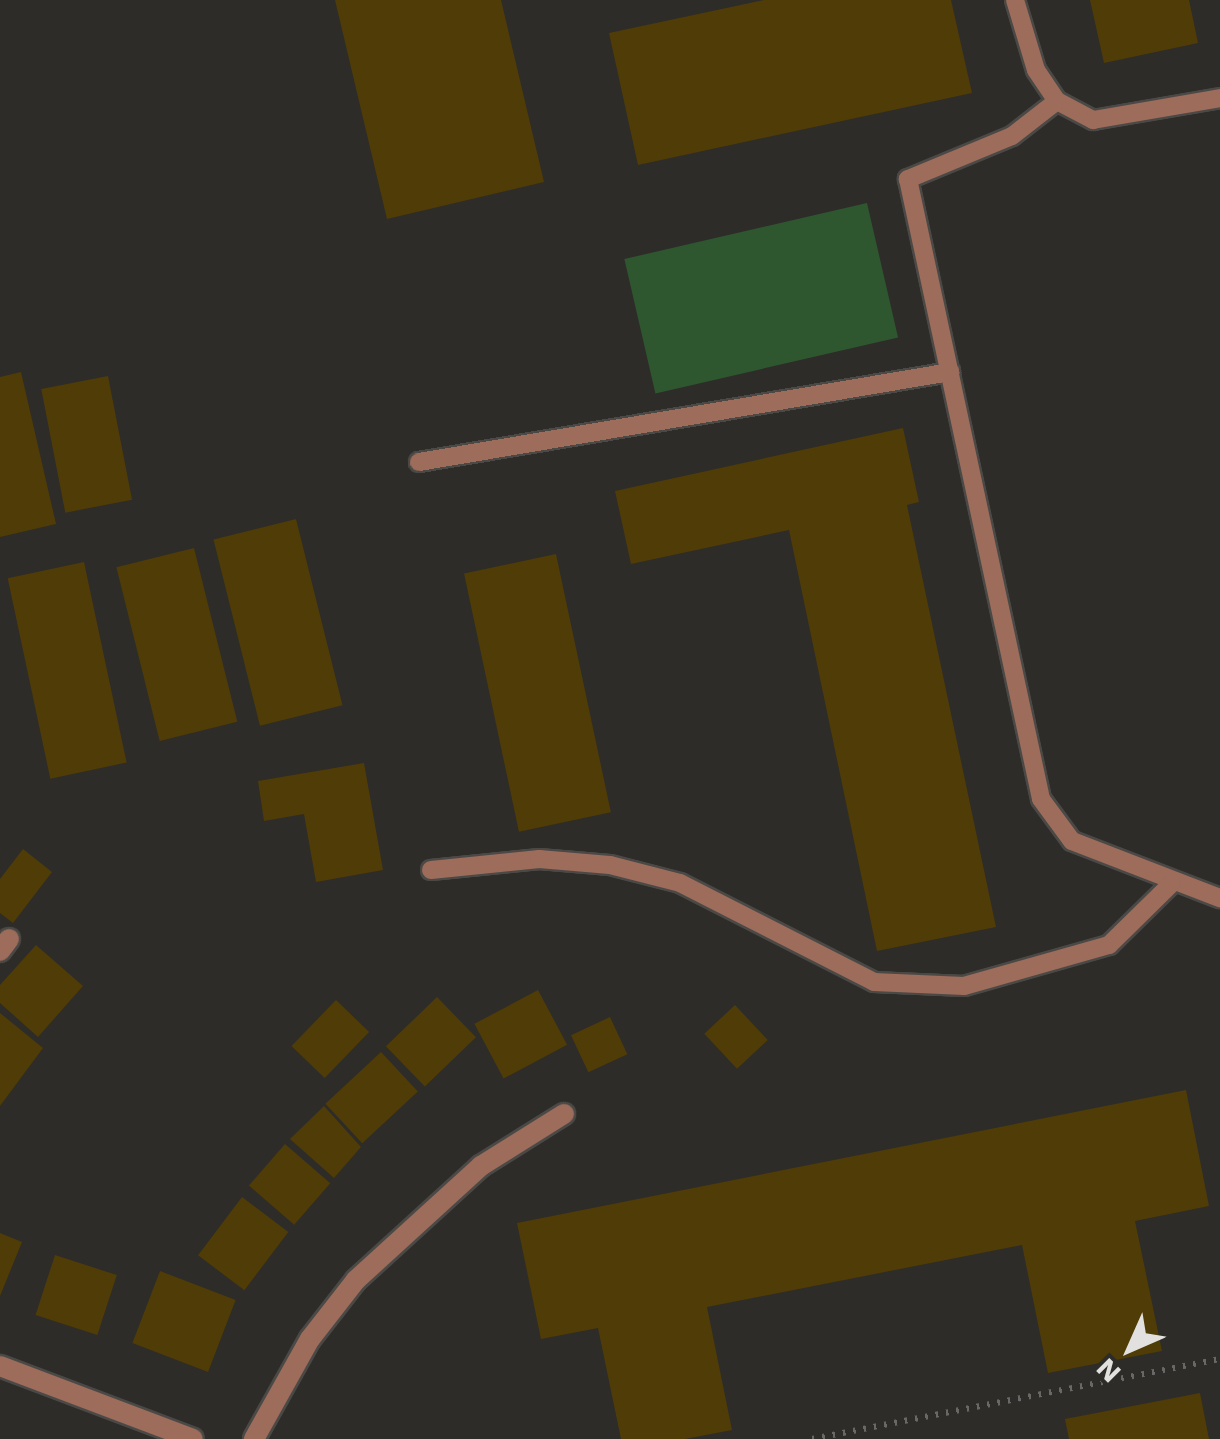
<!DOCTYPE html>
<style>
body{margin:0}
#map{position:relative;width:1220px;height:1439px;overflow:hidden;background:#2e2c29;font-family:"Work Sans",sans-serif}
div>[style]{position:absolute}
.green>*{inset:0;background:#2e5730;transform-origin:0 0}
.building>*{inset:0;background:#503c06;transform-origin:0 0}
.path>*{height:6px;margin-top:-3px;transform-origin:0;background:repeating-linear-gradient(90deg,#6a6866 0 2.5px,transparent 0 10.5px)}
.roads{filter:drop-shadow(2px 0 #4b4946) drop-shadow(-2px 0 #4b4946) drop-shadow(0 2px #4b4946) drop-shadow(0 -2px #4b4946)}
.service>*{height:18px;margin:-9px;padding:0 9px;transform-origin:9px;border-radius:9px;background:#9d6c5b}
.minor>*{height:20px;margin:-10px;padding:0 10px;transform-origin:10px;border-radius:10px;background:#9d6c5b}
span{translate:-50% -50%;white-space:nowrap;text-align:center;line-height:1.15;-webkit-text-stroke:9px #2e2c29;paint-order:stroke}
.north{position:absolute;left:1080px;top:1299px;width:100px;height:100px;-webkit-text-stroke:8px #2e2c29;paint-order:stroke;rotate:225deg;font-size:28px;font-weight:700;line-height:40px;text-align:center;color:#e2e1df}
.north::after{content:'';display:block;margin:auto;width:35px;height:45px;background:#e2e1df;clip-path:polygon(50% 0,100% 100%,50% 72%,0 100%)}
</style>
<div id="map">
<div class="green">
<i style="left:867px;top:203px;width:138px;height:249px;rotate:77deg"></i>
</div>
<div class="building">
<i style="clip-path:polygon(335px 0,501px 0,544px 182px,387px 219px)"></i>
<i style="clip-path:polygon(764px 0,951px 0,972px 93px,638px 165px,609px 33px)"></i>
<i style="clip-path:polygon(1090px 0,1189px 0,1198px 43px,1104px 63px)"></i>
<i style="clip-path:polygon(21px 372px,56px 524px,0 537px,0 377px)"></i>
<i style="left:108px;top:376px;width:126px;height:68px;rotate:79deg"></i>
<i style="clip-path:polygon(903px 428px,919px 502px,907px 505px,996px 927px,877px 951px,789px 530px,631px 564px,615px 491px)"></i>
<i style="left:296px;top:519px;width:192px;height:85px;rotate:76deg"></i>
<i style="left:194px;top:548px;width:179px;height:80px;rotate:76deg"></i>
<i style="left:556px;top:554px;width:264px;height:94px;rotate:78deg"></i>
<i style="left:84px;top:562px;width:205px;height:78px;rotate:78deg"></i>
<i style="clip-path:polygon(364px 763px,383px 870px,316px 882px,304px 814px,264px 821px,258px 781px)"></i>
<i style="clip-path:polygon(23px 849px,52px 872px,13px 923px,0 913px,0 879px)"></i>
<i style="clip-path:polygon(36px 945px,83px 986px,38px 1037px,0 1003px,0 985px)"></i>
<i style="left:538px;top:990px;width:62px;height:72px;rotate:62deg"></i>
<i style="left:437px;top:997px;width:56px;height:71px;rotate:46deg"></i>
<i style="left:336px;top:1000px;width:46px;height:64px;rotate:44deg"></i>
<i style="left:735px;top:1005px;width:48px;height:42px;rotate:47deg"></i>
<i style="clip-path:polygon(0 1013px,43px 1048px,0 1106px)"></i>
<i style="left:610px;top:1017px;width:41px;height:43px;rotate:65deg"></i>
<i style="left:381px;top:1052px;width:54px;height:76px;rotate:47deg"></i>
<i style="clip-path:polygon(1186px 1090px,1209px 1206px,1135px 1221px,1162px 1351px,1048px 1373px,1022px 1245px,707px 1307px,732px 1430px,685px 1439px,621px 1439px,598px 1328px,541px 1339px,517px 1223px)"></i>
<i style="clip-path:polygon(324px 1106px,361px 1147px,334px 1178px,290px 1139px)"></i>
<i style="left:285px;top:1144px;width:60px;height:55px;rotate:41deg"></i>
<i style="left:242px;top:1197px;width:58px;height:73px;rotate:37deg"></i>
<i style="clip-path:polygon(0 1233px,22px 1242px,0 1296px)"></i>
<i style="left:55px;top:1255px;width:65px;height:63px;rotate:18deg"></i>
<i style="left:160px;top:1271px;width:81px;height:77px;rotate:21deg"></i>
<i style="clip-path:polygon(1200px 1393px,1209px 1439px,1069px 1439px,1065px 1419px)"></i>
</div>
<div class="path">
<i style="left:812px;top:1439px;width:416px;rotate:-11.1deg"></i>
</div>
<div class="roads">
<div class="service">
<i style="left:1015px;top:0;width:73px;rotate:73.3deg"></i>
<i style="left:1036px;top:70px;width:37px;rotate:56deg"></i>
<i style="left:1057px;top:101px;width:41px;rotate:27.8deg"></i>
<i style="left:1093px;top:120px;width:129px;rotate:-9.8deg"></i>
<i style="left:1057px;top:101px;width:57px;rotate:142.1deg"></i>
<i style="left:1012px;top:136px;width:113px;rotate:157.5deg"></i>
<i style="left:908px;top:179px;width:634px;rotate:77.89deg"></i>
<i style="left:1041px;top:799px;width:52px;rotate:53.6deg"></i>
<i style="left:1072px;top:841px;width:159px;rotate:21.1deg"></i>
<i style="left:419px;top:462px;width:539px;rotate:-9.62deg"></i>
<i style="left:431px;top:870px;width:109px;rotate:-5.8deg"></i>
<i style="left:539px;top:859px;width:71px;rotate:4.8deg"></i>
<i style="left:610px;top:865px;width:72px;rotate:14.4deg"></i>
<i style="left:680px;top:883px;width:218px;rotate:27deg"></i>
<i style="left:874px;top:982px;width:90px;rotate:2.5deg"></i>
<i style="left:964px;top:986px;width:151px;rotate:-15.8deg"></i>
<i style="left:1109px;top:945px;width:88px;rotate:-44.5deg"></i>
</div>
<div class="minor">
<i style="left:0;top:951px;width:15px;rotate:-53deg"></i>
<i style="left:0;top:1366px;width:206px;rotate:20.7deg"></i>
<i style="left:254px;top:1439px;width:115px;rotate:-60.8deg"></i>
<i style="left:310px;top:1339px;width:75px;rotate:-52.1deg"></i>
<i style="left:356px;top:1280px;width:169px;rotate:-42.4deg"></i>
<i style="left:481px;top:1166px;width:98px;rotate:-32.1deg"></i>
</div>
</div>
<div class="north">N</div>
</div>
